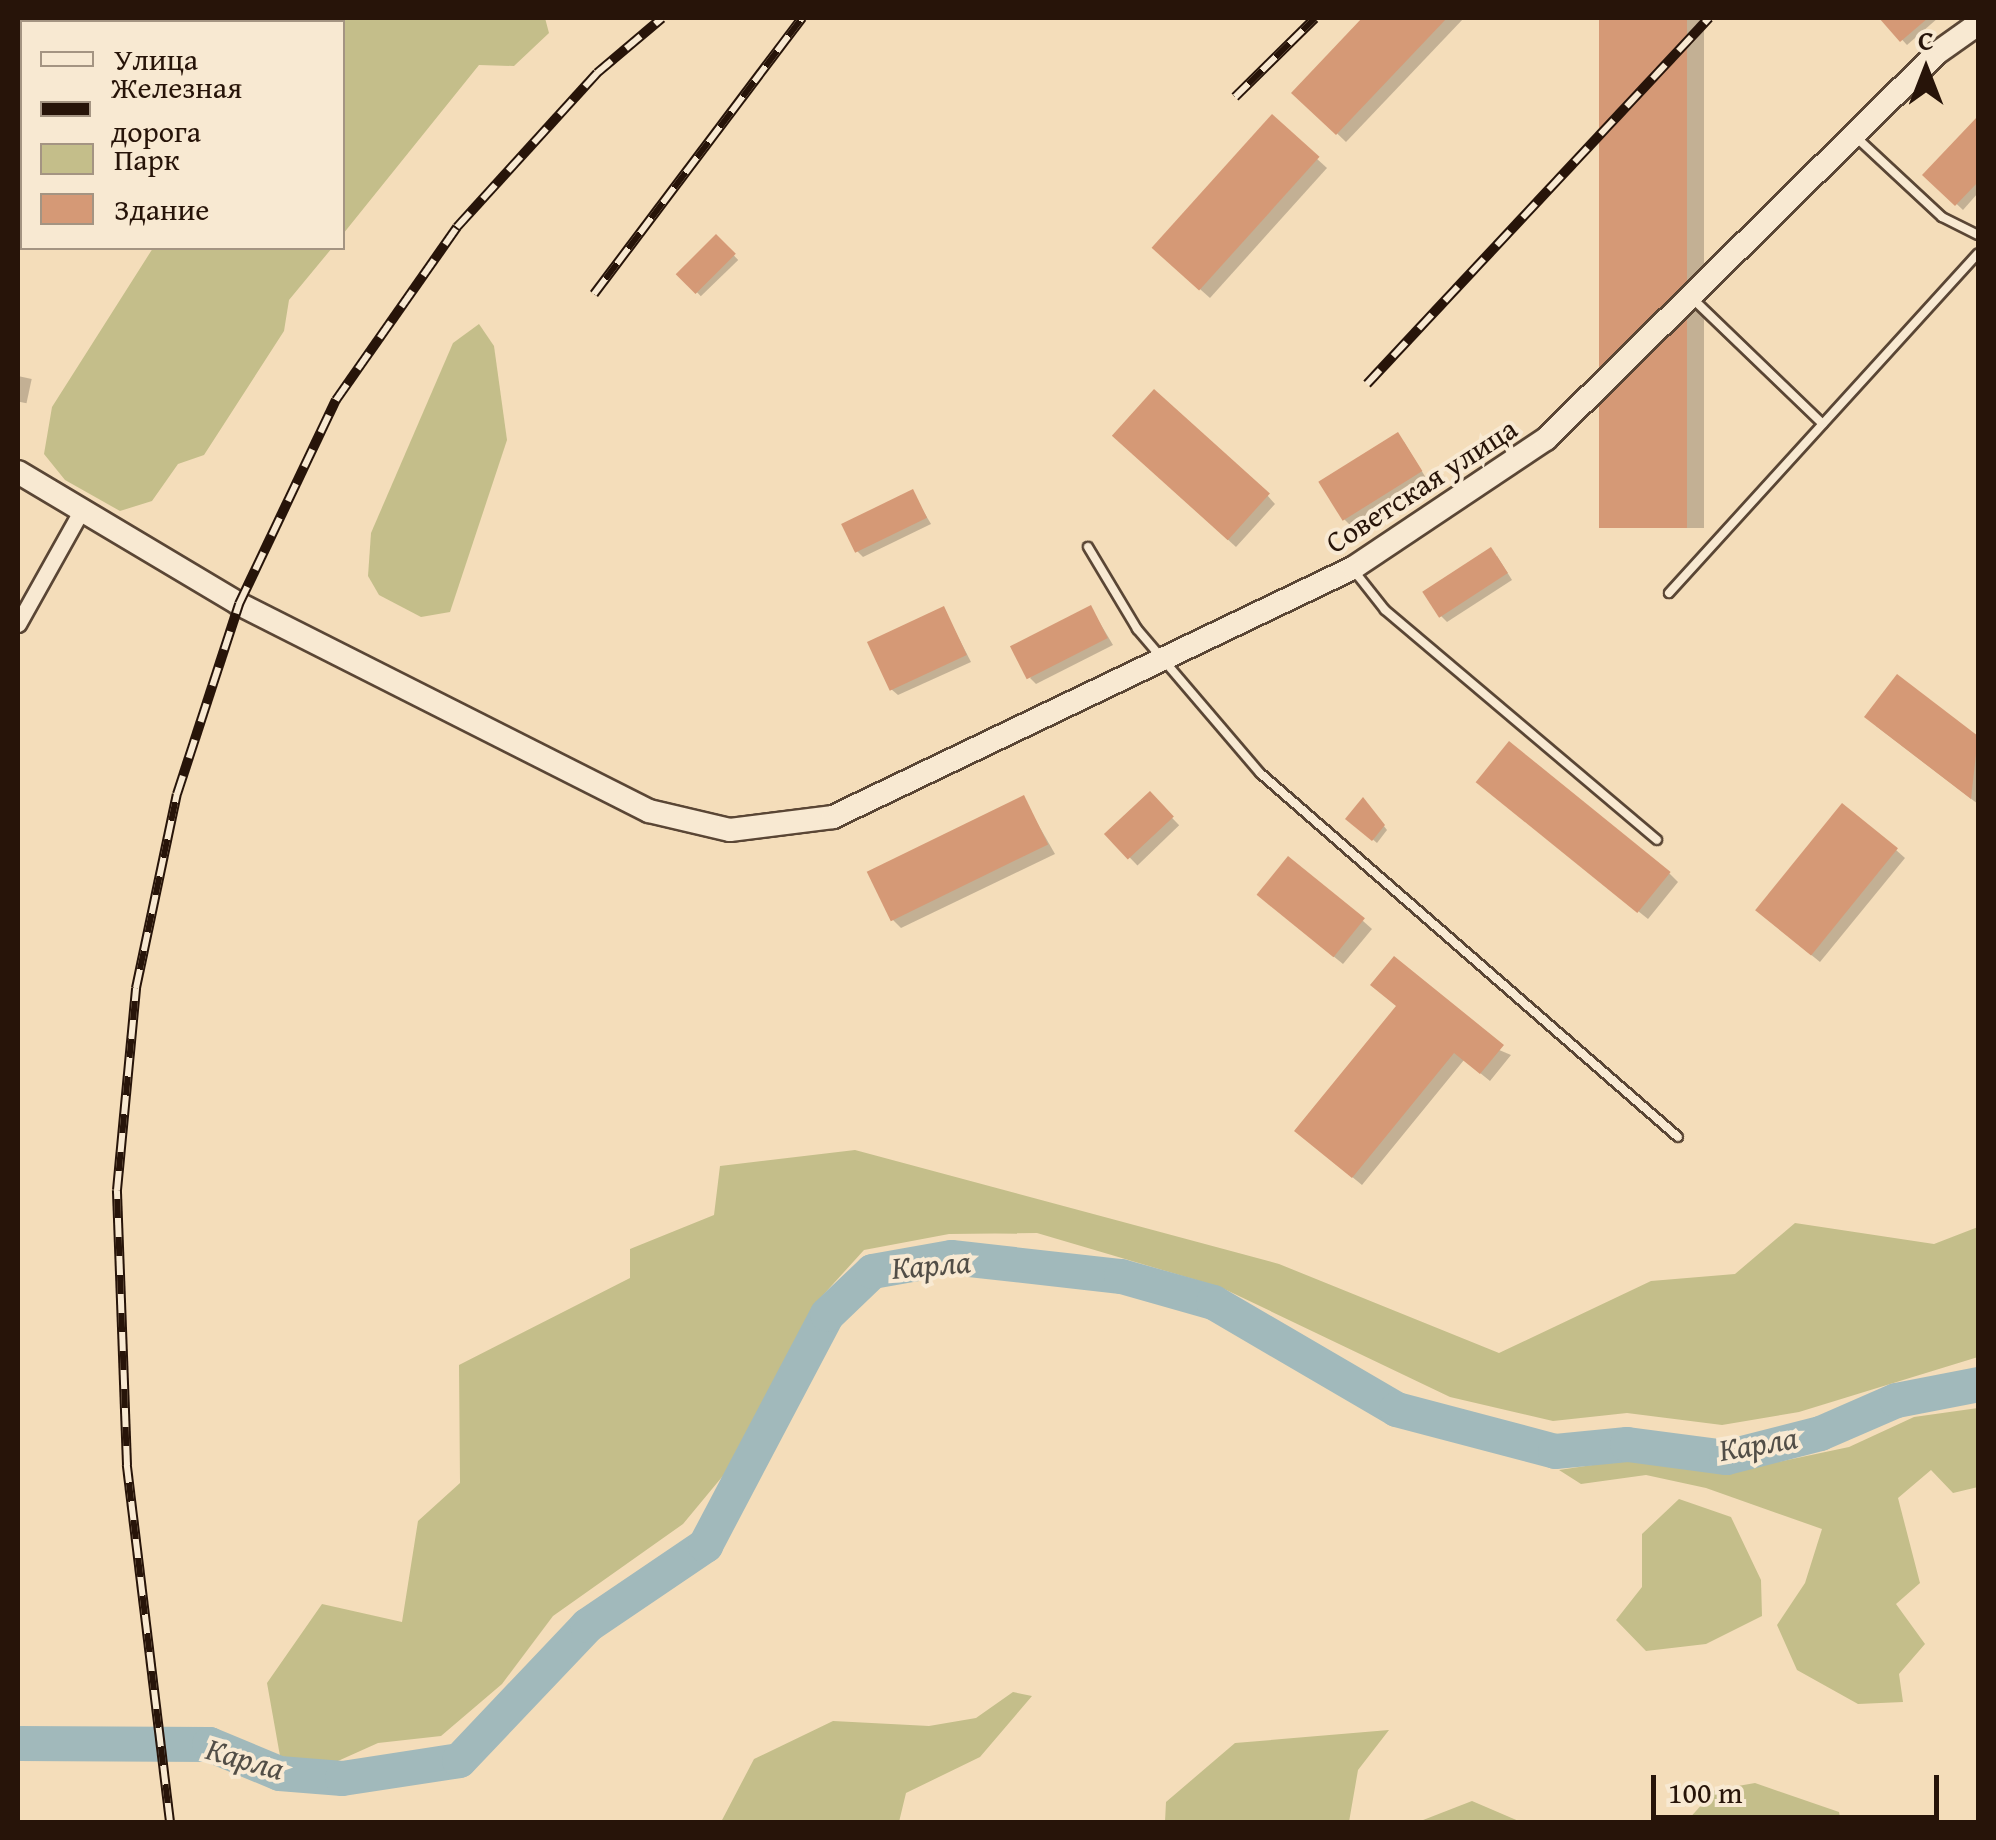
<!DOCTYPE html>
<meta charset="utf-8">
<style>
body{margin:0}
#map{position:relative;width:1996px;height:1840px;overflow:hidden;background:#f4ddba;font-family:"Gentium Book Plus",serif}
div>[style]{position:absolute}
.green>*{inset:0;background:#c4be8a}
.shadow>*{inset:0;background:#0003;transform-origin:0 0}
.river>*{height:35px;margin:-17.5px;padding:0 17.5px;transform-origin:17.5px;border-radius:17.5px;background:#a1b9bb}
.building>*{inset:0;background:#d59976;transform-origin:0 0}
.roads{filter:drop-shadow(2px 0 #5a4635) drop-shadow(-2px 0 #5a4635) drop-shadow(0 2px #5a4635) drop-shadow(0 -2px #5a4635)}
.lane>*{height:8px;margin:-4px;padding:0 4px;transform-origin:4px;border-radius:4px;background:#f8e9d2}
.street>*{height:15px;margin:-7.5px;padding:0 7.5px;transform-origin:7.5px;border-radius:7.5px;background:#f8e9d2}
.secondary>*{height:22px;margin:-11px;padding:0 11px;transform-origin:11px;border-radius:11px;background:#f8e9d2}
.rail>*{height:10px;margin-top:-5px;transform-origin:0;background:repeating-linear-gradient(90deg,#f8e9d2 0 19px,#271409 0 38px);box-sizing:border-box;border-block:2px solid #271409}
span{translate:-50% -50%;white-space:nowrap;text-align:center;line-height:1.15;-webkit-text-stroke:8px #f8e9d2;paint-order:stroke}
.street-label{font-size:30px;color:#271409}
.water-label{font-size:32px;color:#524e47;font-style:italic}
.frame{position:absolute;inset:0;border:20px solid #271409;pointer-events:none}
.legend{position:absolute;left:20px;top:20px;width:325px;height:230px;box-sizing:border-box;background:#f8e9d2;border:2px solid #a49482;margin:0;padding:12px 18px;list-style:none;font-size:30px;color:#271409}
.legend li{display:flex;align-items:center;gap:20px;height:50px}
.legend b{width:50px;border:2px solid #a49482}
.north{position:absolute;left:1876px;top:20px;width:100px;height:100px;-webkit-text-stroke:8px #f8e9d2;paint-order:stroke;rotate:0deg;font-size:28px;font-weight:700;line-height:40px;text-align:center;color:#271409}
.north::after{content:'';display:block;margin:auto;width:35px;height:45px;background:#271409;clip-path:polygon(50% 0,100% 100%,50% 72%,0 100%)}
.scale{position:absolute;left:1651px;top:1775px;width:288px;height:45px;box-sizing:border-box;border:5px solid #271409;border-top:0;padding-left:12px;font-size:30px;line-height:35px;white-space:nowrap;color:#271409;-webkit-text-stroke:8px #f8e9d2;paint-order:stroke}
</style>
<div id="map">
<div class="green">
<i style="clip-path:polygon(316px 18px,545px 18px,549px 33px,514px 66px,479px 65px,343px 234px,342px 22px)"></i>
<i style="clip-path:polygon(153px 248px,332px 248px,289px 300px,284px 331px,204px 455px,178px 464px,152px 501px,120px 511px,65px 480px,44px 454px,52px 407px)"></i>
<i style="clip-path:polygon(479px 324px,494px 346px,507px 440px,450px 612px,421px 617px,379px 595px,368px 576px,371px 533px,453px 343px)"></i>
<i style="clip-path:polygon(855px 1150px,1279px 1264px,1499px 1353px,1651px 1281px,1735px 1274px,1795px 1223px,1934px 1244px,1978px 1227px,1978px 1357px,1799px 1412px,1722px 1425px,1627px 1413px,1553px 1421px,1450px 1397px,1220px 1287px,1037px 1233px,949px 1234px,864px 1250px,814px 1305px,746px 1448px,683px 1524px,553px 1616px,502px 1684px,441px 1736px,378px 1743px,329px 1765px,280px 1756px,267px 1683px,322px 1604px,402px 1622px,418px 1521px,460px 1483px,459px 1365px,630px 1278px,630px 1249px,714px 1215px,720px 1166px)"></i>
<i style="clip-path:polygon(1978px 1408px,1978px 1487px,1953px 1493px,1931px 1470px,1898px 1498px,1920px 1583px,1896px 1604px,1925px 1644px,1899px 1674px,1903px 1702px,1858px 1704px,1797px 1670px,1777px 1625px,1805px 1583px,1822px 1529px,1706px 1488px,1646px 1475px,1581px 1484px,1559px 1470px,1639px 1458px,1731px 1472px,1849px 1447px,1914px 1417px)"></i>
<i style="clip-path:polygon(1679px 1499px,1731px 1517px,1761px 1580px,1762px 1616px,1706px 1644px,1646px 1651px,1616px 1620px,1642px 1587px,1642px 1534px)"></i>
<i style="clip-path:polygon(1013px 1692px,1032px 1696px,980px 1757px,906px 1793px,899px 1822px,721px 1822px,754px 1759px,833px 1721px,929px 1726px,976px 1718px)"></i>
<i style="clip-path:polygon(1389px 1730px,1358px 1770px,1349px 1822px,1165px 1822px,1166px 1802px,1235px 1743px)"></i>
<i style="clip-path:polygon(1755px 1783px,1839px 1812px,1841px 1822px,1686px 1822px,1715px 1790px)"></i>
<i style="clip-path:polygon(1472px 1801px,1521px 1822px,1418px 1822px)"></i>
</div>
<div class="shadow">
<i style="clip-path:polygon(1366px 18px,1464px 18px,1346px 142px,1295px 93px)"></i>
<i style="left:1602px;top:18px;width:102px;height:510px"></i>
<i style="clip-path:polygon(1882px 18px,1938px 18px,1907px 45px)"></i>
<i style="clip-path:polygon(1272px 118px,1327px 168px,1210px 298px,1164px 257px)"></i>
<i style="clip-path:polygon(1978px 120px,1978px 193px,1963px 210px,1926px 175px)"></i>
<i style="left:716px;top:237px;width:32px;height:52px;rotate:46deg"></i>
<i style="left:18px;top:376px;width:14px;height:25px;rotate:12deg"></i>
<i style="clip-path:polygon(1404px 442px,1426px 478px,1350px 525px,1344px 519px)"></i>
<i style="clip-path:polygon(1123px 444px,1267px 495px,1275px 504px,1236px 547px)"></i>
<i style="clip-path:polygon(912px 492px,931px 524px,863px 557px,857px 551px)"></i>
<i style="clip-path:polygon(1497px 556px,1512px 580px,1447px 622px,1441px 616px)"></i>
<i style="clip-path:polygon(1091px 608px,1113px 645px,1036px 684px,1030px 678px)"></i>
<i style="clip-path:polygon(944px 609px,971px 662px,898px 695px,891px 689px)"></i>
<i style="clip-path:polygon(1897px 678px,1978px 739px,1978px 804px,1876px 726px)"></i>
<i style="clip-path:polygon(1488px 791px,1669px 873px,1678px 882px,1648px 919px)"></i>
<i style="left:1150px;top:795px;width:42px;height:58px;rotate:46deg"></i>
<i style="clip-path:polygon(1023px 798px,1055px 854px,901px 928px,892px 919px)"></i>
<i style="clip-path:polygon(1364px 801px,1387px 830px,1377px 843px,1349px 819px)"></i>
<i style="clip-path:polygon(1896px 850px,1905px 858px,1820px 962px,1767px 919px)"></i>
<i style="clip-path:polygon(1268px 903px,1363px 921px,1372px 929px,1343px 964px)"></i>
<i style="clip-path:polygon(1398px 1007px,1511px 1055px,1490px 1081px,1464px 1060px,1362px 1185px,1306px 1139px)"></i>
</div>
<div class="river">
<i style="left:18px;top:1743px;width:191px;rotate:0.3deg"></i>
<i style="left:209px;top:1744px;width:76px;rotate:22.5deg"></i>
<i style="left:279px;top:1773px;width:63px;rotate:4.5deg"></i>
<i style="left:342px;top:1778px;width:118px;rotate:-8.7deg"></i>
<i style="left:459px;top:1760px;width:186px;rotate:-46.5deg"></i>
<i style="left:587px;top:1625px;width:143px;rotate:-34.1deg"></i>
<i style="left:705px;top:1545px;width:261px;rotate:-62.2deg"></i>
<i style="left:827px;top:1314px;width:62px;rotate:-43.7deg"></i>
<i style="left:872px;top:1271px;width:80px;rotate:-10deg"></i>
<i style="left:951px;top:1257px;width:171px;rotate:6.4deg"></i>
<i style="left:1121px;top:1276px;width:96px;rotate:15.8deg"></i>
<i style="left:1213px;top:1302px;width:212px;rotate:30.3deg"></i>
<i style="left:1396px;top:1409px;width:164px;rotate:14.8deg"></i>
<i style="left:1555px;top:1451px;width:72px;rotate:-5.6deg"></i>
<i style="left:1627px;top:1444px;width:100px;rotate:7.5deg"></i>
<i style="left:1726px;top:1457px;width:97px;rotate:-14.3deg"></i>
<i style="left:1820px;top:1433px;width:83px;rotate:-23.5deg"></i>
<i style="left:1896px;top:1400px;width:84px;rotate:-11deg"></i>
</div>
<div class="building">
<i style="clip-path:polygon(1362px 18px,1447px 18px,1336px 135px,1291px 93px)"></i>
<i style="left:1599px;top:18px;width:88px;height:510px"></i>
<i style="clip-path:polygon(1879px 18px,1928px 18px,1900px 42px)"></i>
<i style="left:1272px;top:114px;width:64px;height:180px;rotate:42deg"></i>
<i style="clip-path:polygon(1978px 116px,1978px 182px,1955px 206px,1922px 175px)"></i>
<i style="left:716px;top:234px;width:28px;height:57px;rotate:45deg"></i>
<i style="left:1154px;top:389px;width:156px;height:63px;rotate:42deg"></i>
<i style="left:1398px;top:432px;width:46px;height:94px;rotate:58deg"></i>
<i style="left:913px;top:489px;width:32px;height:80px;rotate:64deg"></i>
<i style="left:1491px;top:547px;width:31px;height:82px;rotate:57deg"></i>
<i style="left:1091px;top:605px;width:37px;height:91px;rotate:63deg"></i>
<i style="left:944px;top:606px;width:54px;height:85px;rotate:65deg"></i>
<i style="clip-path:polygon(1897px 674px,1978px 736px,1971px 799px,1864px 717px)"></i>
<i style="left:1509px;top:741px;width:208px;height:53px;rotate:39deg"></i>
<i style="left:1150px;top:791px;width:35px;height:63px;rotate:47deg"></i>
<i style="left:1024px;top:795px;width:55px;height:175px;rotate:64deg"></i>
<i style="clip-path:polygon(1363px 797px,1385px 825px,1372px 841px,1345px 819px)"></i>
<i style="left:1842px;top:803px;width:72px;height:138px;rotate:39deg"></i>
<i style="left:1288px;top:856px;width:99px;height:50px;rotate:39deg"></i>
<i style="clip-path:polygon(1394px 956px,1504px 1045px,1480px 1074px,1454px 1053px,1352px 1178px,1294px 1131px,1396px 1006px,1370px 985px)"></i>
</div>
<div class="roads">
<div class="lane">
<i style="left:1857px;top:138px;width:116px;rotate:42.9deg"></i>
<i style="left:1942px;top:217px;width:40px;rotate:26.6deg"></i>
<i style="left:1693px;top:299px;width:180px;rotate:43.9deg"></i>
<i style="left:1088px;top:547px;width:96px;rotate:59.1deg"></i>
<i style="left:1137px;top:629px;width:189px;rotate:49.5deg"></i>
<i style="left:1260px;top:773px;width:554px;rotate:41.05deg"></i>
<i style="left:1355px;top:572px;width:48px;rotate:51.7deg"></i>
<i style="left:1385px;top:610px;width:356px;rotate:40.2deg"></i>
<i style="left:1669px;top:593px;width:459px;rotate:-47.7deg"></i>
</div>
<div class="street">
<i style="left:18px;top:624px;width:125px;rotate:-60.8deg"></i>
</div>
<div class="secondary">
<i style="left:18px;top:472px;width:257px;rotate:30.8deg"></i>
<i style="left:239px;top:604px;width:459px;rotate:26.8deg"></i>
<i style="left:649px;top:811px;width:83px;rotate:13.2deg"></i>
<i style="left:730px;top:830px;width:104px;rotate:-7.2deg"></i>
<i style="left:833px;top:817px;width:577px;rotate:-25.59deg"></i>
<i style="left:1353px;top:568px;width:232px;rotate:-33.8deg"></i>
<i style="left:1546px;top:439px;width:549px;rotate:-44.63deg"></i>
<i style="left:1937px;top:53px;width:50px;rotate:-35.3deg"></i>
</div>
</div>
<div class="rail">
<i style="left:1235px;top:97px;width:112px;rotate:-44.6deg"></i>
<i style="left:594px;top:294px;width:346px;rotate:-53deg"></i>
<i style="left:1367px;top:384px;width:501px;rotate:-46.94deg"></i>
<i style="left:170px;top:1822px;width:360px;rotate:-96.9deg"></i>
<i style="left:127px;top:1465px;width:275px;rotate:-92.1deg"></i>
<i style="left:117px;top:1190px;width:203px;rotate:-84.6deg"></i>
<i style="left:136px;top:988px;width:198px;rotate:-78.1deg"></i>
<i style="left:177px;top:794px;width:200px;rotate:-71.9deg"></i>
<i style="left:239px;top:604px;width:226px;rotate:-64.6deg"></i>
<i style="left:336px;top:400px;width:211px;rotate:-55deg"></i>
<i style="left:457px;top:227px;width:208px;rotate:-47.7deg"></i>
<i style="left:597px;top:73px;width:85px;rotate:-40.2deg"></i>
</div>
<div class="street-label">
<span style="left:1421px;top:485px;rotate:-33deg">Советская улица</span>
</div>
<div class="water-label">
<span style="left:931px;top:1265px;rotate:-5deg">Карла</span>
<span style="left:1758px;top:1444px;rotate:-10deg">Карла</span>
<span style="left:245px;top:1759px;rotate:16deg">Карла</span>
</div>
<div class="frame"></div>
<ul class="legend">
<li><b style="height:12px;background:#f8e9d2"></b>Улица</li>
<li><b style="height:12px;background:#271409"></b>Железная дорога</li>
<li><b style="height:28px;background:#c4be8a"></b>Парк</li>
<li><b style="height:28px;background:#d59976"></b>Здание</li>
</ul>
<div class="north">С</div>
<div class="scale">100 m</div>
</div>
